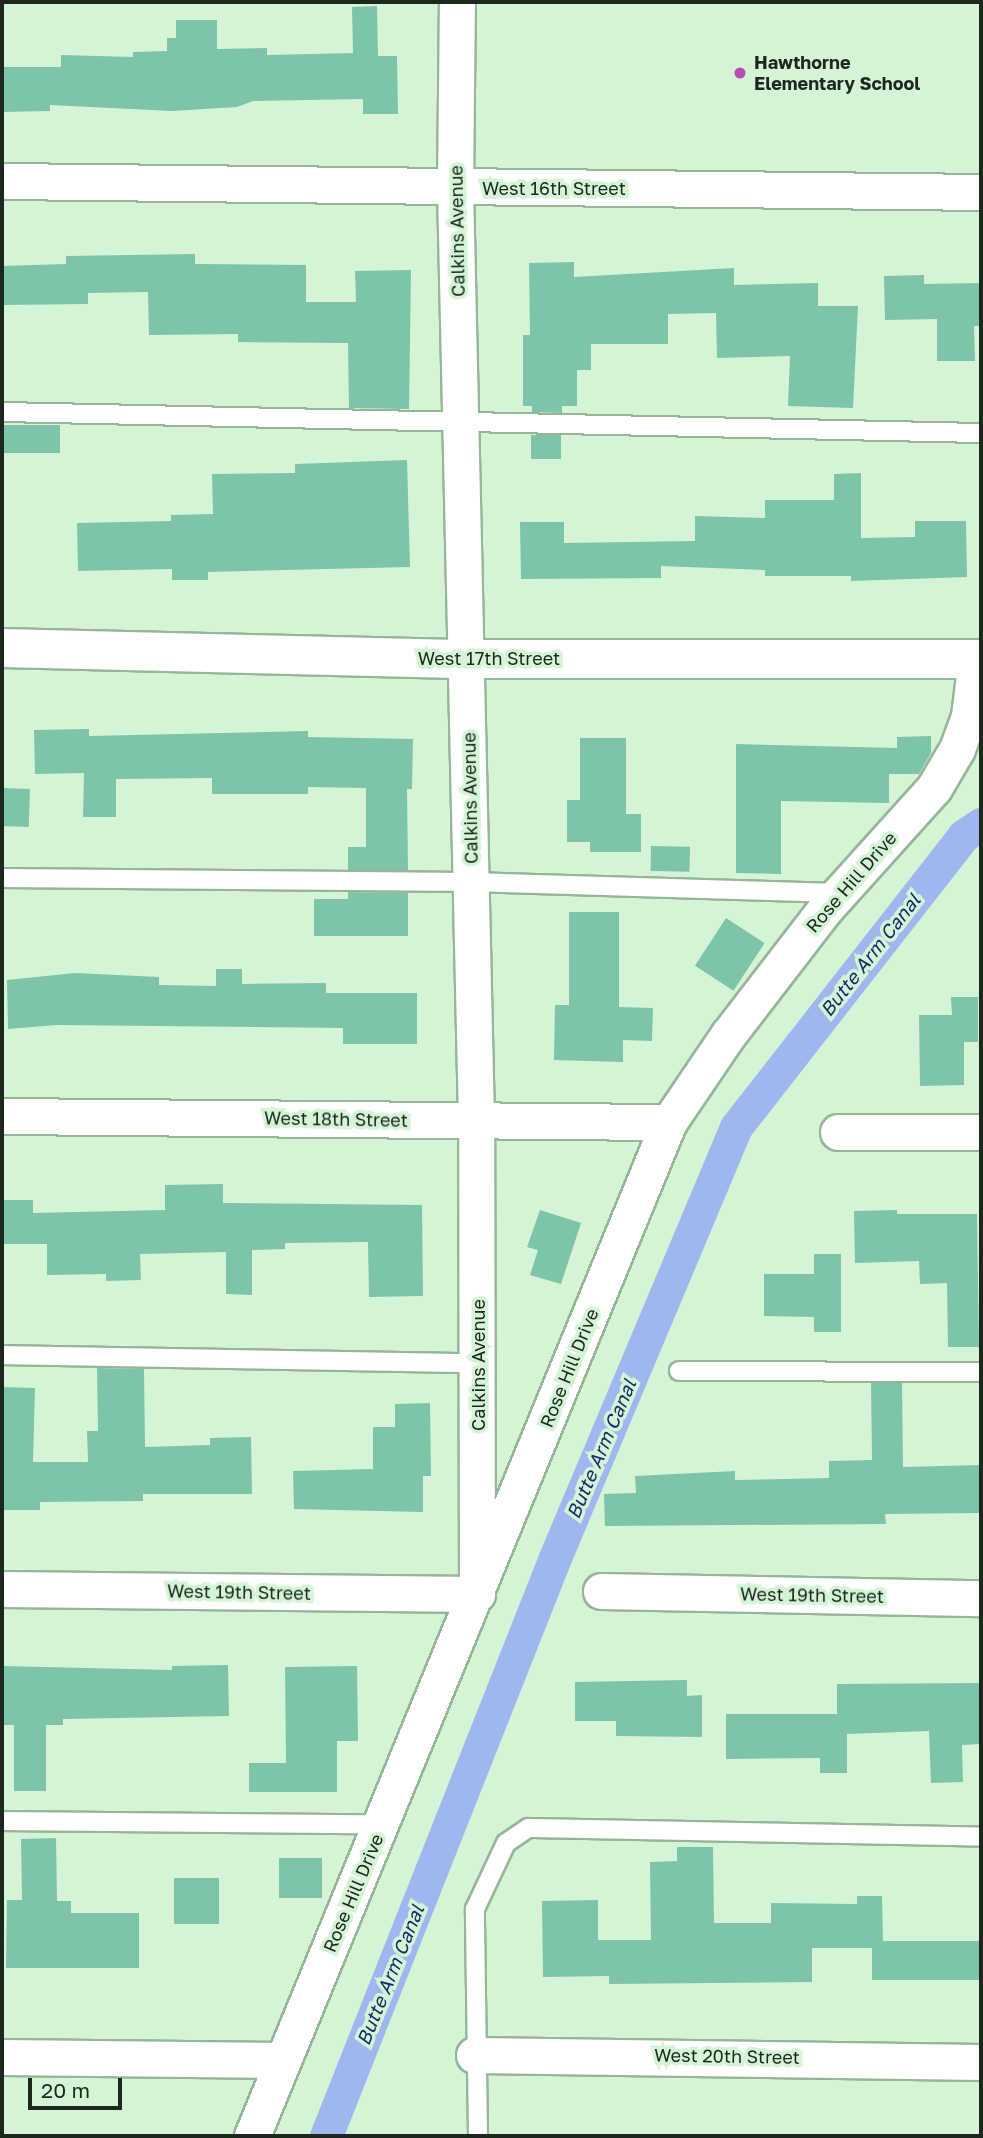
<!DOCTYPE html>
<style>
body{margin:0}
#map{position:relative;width:983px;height:2138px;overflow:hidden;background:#d5f4d6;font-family:"Golos Text",sans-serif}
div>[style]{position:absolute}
.canal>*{height:33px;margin:-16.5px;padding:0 16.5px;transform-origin:16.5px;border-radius:16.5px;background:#9fb7ee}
.building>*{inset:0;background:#7dc4a8;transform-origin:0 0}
.roads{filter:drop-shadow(2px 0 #97b599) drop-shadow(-2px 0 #97b599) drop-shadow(0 2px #97b599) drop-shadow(0 -2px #97b599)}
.service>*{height:18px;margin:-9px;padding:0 9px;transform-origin:9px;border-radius:9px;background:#fff}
.minor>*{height:35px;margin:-17.5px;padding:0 17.5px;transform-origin:17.5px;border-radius:17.5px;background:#fff}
.primary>*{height:38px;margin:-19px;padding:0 19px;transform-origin:19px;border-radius:19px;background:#fff}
.dots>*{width:19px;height:19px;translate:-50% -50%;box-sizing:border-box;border:4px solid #d5f4d6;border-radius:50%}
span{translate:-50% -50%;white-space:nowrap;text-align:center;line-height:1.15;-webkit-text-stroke:7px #d5f4d6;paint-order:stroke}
.poi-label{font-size:18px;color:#1c271d;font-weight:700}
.left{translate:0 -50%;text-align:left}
.street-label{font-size:18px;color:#1c271d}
.water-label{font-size:19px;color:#172b6a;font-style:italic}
.frame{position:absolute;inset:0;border:4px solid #1c271d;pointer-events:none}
.scale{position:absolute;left:28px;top:2078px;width:94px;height:32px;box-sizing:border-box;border:4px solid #1c271d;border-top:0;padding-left:9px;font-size:21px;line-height:24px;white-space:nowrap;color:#1c271d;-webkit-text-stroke:5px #d5f4d6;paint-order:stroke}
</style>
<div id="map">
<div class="canal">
<i style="left:326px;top:2136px;width:619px;rotate:-68.4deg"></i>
<i style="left:554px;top:1560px;width:470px;rotate:-67.2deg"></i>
<i style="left:736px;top:1127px;width:369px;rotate:-52deg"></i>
<i style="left:963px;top:836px;width:22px;rotate:-34deg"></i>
</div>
<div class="building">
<i style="clip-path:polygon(377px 6px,378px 56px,397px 56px,398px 114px,363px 114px,363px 99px,253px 101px,237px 107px,172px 111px,50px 105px,50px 111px,2px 112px,2px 67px,61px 67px,61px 55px,133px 57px,133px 52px,167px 51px,167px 38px,176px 38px,176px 20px,217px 20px,217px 49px,267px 48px,267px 55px,353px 53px,352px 7px)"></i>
<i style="clip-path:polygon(195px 254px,195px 264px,306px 265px,306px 302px,356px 302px,355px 271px,411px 270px,409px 409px,349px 408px,348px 343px,238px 342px,238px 334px,149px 335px,148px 292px,88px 293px,88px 304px,2px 305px,2px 266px,66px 264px,66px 256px)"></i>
<i style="clip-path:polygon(574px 262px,574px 277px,734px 268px,734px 285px,818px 283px,818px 306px,858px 306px,853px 408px,788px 406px,790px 356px,717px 358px,716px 313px,668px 314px,668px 344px,591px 344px,591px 370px,577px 370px,577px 406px,562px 406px,562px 413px,532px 412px,532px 406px,523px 406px,523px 335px,530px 335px,529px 263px)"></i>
<i style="clip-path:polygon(924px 275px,924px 284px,981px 283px,981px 326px,974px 326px,975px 361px,937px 361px,937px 319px,885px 320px,884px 276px)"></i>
<i style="left:60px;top:425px;width:28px;height:58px;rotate:90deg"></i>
<i style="left:531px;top:435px;width:30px;height:24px"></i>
<i style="clip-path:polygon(407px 460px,410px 567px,208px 572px,208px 580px,172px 580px,172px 569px,78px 571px,77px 523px,171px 521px,171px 515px,213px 514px,212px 474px,295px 473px,295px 464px)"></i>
<i style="clip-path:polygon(861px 473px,861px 538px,915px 537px,915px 521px,966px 521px,967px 577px,851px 581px,851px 576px,765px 576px,765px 570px,661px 566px,661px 578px,521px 579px,520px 522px,564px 522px,564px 543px,695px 541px,695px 516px,765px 518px,765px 500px,834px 500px,834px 474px)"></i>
<i style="clip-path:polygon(89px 729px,89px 736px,308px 731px,308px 737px,413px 739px,412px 789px,407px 789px,408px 870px,348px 870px,348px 847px,366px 847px,366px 788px,308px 787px,308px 794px,212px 794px,212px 778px,116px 779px,116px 817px,83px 817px,84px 773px,35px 774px,34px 730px)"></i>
<i style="clip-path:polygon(931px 736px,931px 753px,919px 774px,889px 774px,889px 803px,781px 801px,781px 874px,736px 873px,736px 744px,897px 748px,897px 737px)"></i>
<i style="clip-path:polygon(580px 738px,626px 738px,626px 814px,641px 814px,641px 852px,590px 852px,590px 842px,567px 842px,567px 800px,580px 800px)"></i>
<i style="left:2px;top:788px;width:28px;height:38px;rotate:2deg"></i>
<i style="left:651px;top:846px;width:39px;height:25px;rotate:1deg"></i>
<i style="clip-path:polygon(348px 892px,408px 893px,408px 936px,314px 936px,314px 899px,348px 899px)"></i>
<i style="clip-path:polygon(569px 912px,619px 912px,619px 1007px,653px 1008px,652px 1041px,623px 1040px,623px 1062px,554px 1060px,555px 1005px,569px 1005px)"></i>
<i style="left:726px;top:918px;width:46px;height:57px;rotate:33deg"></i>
<i style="clip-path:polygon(216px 969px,242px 969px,242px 984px,326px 983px,326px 993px,417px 993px,417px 1044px,343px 1044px,343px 1028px,57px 1025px,8px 1029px,7px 980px,75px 973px,159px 977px,159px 985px,216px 986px)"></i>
<i style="clip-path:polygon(951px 997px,978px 997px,978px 1042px,964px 1042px,964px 1085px,920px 1086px,919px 1015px,952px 1015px)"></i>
<i style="clip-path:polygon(223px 1184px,223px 1203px,422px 1205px,423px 1296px,369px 1297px,368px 1242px,285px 1243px,285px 1249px,252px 1250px,252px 1295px,226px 1294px,226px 1252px,140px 1254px,141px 1280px,106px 1281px,106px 1274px,47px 1275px,47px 1244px,2px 1244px,2px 1200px,33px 1200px,33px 1213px,165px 1210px,165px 1185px)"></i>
<i style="clip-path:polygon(540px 1210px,581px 1223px,561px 1284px,530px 1275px,538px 1250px,527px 1247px)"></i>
<i style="clip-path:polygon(897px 1210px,897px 1214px,977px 1214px,979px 1347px,948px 1347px,947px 1283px,920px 1284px,919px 1261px,855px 1263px,854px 1211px)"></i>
<i style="clip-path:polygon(814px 1254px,841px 1254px,841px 1332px,814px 1332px,814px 1317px,764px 1316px,764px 1274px,814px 1274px)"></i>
<i style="clip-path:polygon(97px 1368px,144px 1369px,145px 1447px,210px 1445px,210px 1438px,251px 1437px,252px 1494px,143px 1494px,143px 1501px,40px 1502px,40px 1510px,2px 1510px,2px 1387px,35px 1388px,33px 1462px,88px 1462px,87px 1431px,98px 1431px)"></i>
<i style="clip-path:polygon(871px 1383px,902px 1383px,903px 1467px,981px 1465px,981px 1513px,885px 1514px,886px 1524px,605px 1526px,604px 1494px,636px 1493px,635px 1476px,735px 1471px,735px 1480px,829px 1478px,829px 1461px,872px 1460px)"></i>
<i style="clip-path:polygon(430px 1403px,431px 1476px,423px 1476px,423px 1512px,294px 1509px,293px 1471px,373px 1469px,373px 1427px,395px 1427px,395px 1404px)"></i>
<i style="clip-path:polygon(228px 1665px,229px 1716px,63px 1719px,63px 1725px,46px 1725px,46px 1791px,14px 1791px,14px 1725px,2px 1725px,2px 1666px,172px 1670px,172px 1666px)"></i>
<i style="clip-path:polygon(357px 1666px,358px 1741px,337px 1741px,337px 1792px,249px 1792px,249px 1763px,286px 1763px,285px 1667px)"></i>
<i style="clip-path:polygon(687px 1680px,687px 1696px,702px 1695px,702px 1737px,616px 1736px,616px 1721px,575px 1721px,575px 1682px)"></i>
<i style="clip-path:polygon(981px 1683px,981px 1744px,962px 1745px,963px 1782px,931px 1783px,929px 1731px,847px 1734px,847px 1773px,820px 1773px,820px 1758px,726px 1759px,726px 1714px,837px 1714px,837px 1684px)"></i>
<i style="clip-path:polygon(56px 1838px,57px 1901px,71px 1901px,71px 1913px,139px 1913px,139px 1968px,6px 1968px,7px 1900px,22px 1900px,21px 1839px)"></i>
<i style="clip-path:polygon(677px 1847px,713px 1847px,714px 1923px,771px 1923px,771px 1903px,857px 1904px,857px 1896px,882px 1896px,883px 1941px,981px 1941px,981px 1980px,872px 1980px,872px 1948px,812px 1948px,812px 1982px,609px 1984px,609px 1976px,543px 1977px,542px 1901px,598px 1900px,598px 1940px,651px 1940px,650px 1862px,677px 1861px)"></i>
<i style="left:322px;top:1858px;width:40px;height:43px;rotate:90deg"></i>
<i style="left:174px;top:1878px;width:45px;height:46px"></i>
</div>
<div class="roads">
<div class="service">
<i style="left:2px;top:412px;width:979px;rotate:1.23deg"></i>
<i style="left:2px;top:878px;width:469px;rotate:0.5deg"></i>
<i style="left:471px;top:882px;width:367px;rotate:1.7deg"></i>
<i style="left:2px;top:1355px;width:477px;rotate:1deg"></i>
<i style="left:679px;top:1371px;width:302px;rotate:0.2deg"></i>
<i style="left:2px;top:1821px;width:379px;rotate:0.5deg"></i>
<i style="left:478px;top:2136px;width:227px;rotate:-90.8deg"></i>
<i style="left:475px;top:1909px;width:73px;rotate:-64.8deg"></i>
<i style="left:506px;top:1843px;width:27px;rotate:-34deg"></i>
<i style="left:528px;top:1828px;width:453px;rotate:1.1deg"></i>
</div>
<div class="minor">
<i style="left:2px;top:181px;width:979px;rotate:0.64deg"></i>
<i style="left:2px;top:1116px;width:667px;rotate:0.52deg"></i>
<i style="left:838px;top:1132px;width:143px"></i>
<i style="left:2px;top:1589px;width:475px;rotate:0.6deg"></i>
<i style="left:477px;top:1594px;width:473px;rotate:-90.1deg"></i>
<i style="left:476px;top:1121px;width:934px;rotate:-91.29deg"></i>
<i style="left:455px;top:187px;width:185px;rotate:-89.4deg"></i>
<i style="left:601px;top:1591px;width:380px;rotate:1.1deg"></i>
<i style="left:474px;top:2055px;width:507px;rotate:0.79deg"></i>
<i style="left:2px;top:2057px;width:280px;rotate:0.6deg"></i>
<i style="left:252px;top:2136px;width:1096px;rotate:-67.65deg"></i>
<i style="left:669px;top:1122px;width:105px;rotate:-55.9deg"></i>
<i style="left:728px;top:1035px;width:159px;rotate:-52.4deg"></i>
<i style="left:825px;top:909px;width:163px;rotate:-48deg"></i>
<i style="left:934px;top:788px;width:45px;rotate:-59.5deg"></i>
<i style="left:957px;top:749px;width:35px;rotate:-70deg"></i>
<i style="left:969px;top:716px;width:57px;rotate:-83deg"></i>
</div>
<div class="primary">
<i style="left:2px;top:648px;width:465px;rotate:1.4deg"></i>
<i style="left:467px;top:659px;width:514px"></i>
</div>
</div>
<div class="dots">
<i style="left:740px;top:73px;background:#b24eb4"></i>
</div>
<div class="poi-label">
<span class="left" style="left:754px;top:73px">Hawthorne<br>Elementary School</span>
</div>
<div class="street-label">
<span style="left:554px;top:188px">West 16th Street</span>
<span style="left:457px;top:231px;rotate:-91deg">Calkins Avenue</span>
<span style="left:489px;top:658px">West 17th Street</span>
<span style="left:470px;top:798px;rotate:-91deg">Calkins Avenue</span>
<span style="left:851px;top:882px;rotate:-49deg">Rose Hill Drive</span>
<span style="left:336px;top:1119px;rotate:1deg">West 18th Street</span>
<span style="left:478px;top:1365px;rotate:-90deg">Calkins Avenue</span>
<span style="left:569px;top:1368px;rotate:-68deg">Rose Hill Drive</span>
<span style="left:239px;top:1592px;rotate:1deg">West 19th Street</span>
<span style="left:812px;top:1595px;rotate:1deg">West 19th Street</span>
<span style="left:353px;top:1893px;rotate:-67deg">Rose Hill Drive</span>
<span style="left:727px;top:2056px;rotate:1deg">West 20th Street</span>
</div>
<div class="water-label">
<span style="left:870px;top:955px;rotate:-52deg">Butte Arm Canal</span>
<span style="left:601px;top:1449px;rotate:-67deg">Butte Arm Canal</span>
<span style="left:390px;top:1975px;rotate:-68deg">Butte Arm Canal</span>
</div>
<div class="frame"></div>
<div class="scale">20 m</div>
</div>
